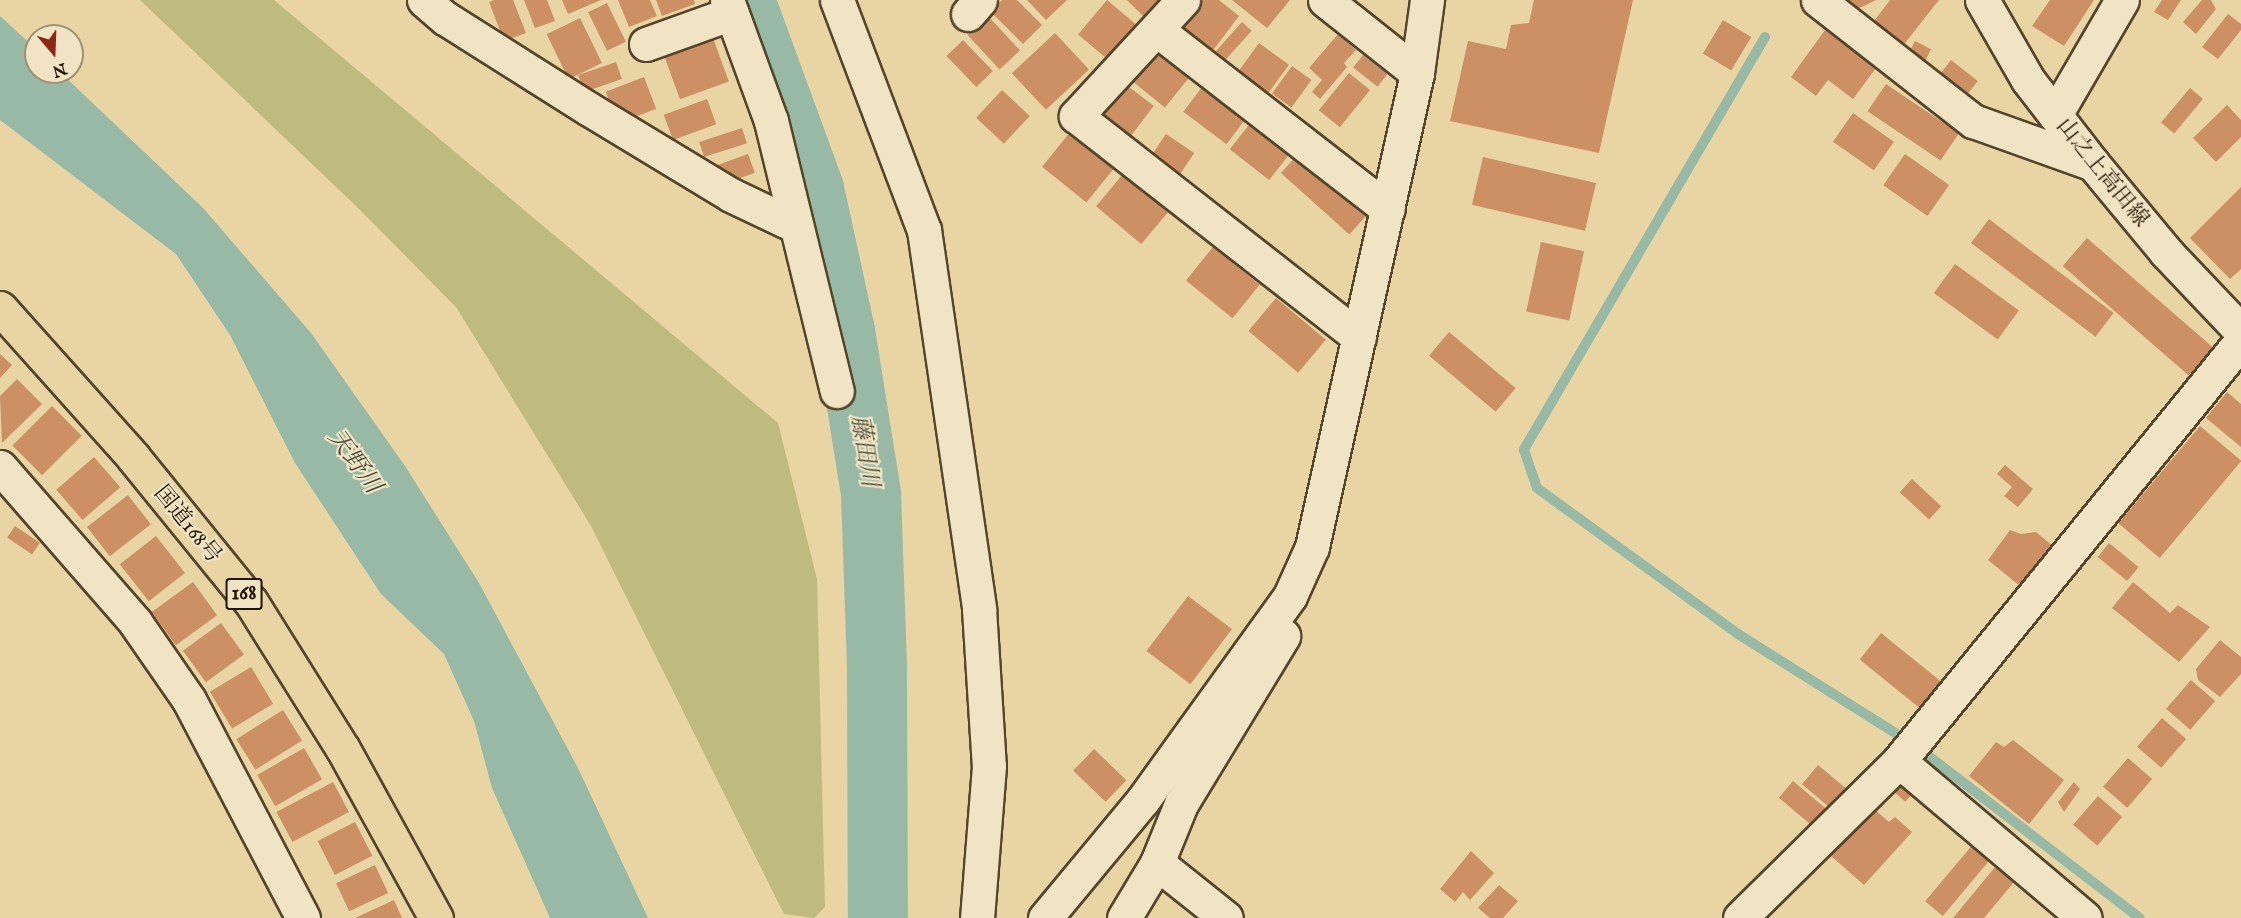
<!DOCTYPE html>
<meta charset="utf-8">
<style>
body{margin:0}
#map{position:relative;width:2241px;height:918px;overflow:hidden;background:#e9d5a4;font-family:"IM FELL English","Noto Serif JP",serif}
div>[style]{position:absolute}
.green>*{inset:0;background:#bfbb80}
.water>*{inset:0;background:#97b9a5}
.stream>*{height:10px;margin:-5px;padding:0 5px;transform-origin:5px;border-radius:5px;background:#97b9a5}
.river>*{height:60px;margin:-30px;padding:0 30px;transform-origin:30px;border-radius:30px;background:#97b9a5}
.building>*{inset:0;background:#cc9064;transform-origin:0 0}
.roads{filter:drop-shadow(2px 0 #54452b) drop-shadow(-2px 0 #54452b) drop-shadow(0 2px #54452b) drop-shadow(0 -2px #54452b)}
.minor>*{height:33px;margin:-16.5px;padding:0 16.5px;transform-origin:16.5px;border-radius:16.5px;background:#f1e4c4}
.tertiary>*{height:33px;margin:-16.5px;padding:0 16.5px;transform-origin:16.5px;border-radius:16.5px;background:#f1e4c4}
.trunk>*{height:33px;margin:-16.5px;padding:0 16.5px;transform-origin:16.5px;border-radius:16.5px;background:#e9d5a4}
span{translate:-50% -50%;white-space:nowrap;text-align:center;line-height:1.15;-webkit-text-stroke:4.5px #f1e4c4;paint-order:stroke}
.shield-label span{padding:2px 4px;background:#f1e4c4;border:2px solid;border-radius:4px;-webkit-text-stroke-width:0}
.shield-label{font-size:21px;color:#231503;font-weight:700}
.street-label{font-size:22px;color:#231503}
.water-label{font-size:24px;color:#4c4e3c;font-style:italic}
.north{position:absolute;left:24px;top:24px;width:60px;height:60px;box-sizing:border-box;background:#f1e4c4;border:2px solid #9f9177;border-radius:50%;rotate:161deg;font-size:16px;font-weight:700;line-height:24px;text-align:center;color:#231503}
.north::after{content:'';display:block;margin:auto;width:21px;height:27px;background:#8f2418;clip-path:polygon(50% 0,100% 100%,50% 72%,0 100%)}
</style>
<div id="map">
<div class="green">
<i style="clip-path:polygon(140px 0,274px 0,778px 423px,817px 579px,825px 907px,814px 918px,784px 914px,591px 526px,456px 307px,355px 205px)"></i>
</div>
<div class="water">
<i style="clip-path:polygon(0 16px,36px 49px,36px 72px,60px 72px,203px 208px,311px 333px,405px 466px,479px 583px,578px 768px,648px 918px,550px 918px,492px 788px,474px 721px,444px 654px,381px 594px,295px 463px,230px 335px,176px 254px,0 120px)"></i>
</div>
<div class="stream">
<i style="left:1765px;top:37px;width:478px;rotate:120.3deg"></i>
<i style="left:1524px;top:450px;width:40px;rotate:71.1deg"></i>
<i style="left:1537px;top:488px;width:248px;rotate:36deg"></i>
<i style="left:1738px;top:634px;width:207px;rotate:32.2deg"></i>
<i style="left:1913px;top:744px;width:286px;rotate:37.5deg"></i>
</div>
<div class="river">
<i style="left:745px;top:0;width:201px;rotate:69.9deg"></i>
<i style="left:814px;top:189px;width:145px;rotate:77.7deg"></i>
<i style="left:845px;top:331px;width:165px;rotate:80.9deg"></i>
<i style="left:871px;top:494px;width:173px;rotate:88deg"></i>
<i style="left:877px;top:667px;width:251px;rotate:89.8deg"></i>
</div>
<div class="building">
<i style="clip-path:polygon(494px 0,513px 0,526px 33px,504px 41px,489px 2px)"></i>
<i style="clip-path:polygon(524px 0,547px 0,555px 21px,535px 28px)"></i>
<i style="clip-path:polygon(562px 0,601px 0,568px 14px)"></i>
<i style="clip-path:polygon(618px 0,650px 0,657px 16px,629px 27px)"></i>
<i style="clip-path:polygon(656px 0,694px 0,695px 4px,662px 16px)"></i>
<i style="clip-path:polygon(1002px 0,1017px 0,1042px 25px,1023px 44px,990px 11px)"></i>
<i style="clip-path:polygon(1027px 0,1067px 0,1046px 20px)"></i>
<i style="left:1107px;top:0;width:42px;height:45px;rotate:40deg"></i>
<i style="clip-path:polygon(1127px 0,1166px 0,1146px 19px)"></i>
<i style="clip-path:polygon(1203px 0,1219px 0,1239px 16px,1211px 53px,1180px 29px)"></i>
<i style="clip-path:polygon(1232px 0,1290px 0,1267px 28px)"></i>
<i style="clip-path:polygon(1534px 0,1633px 0,1599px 153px,1450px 121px,1468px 41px,1506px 49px,1511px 25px,1529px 23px)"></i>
<i style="clip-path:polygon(1835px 0,1876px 0,1853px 11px)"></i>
<i style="clip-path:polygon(1890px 0,1939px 0,1901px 48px,1871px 25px)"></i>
<i style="clip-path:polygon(2050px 0,2094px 0,2064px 46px,2032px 26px)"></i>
<i style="clip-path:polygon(2162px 0,2181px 0,2168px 20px,2154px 12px)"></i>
<i style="clip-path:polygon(2202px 0,2211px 0,2216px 9px,2196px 34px,2183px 22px)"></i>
<i style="left:607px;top:3px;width:43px;height:21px;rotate:64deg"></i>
<i style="clip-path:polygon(2228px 14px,2241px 24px,2241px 30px,2218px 59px,2202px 47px)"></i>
<i style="left:988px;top:16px;width:47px;height:28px;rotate:47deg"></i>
<i style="left:580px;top:18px;width:50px;height:37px;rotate:64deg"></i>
<i style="left:1723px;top:20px;width:33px;height:39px;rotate:31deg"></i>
<i style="left:1242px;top:22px;width:13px;height:40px;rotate:42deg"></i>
<i style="left:709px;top:27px;width:58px;height:52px;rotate:70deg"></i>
<i style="clip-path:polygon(1825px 30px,1876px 68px,1853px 99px,1828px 80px,1816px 96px,1791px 77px)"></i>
<i style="left:1055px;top:33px;width:50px;height:59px;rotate:47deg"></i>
<i style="clip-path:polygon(1338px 34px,1356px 50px,1344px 63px,1347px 67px,1320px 99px,1312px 92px,1322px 80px,1309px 68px)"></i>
<i style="left:963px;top:40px;width:43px;height:23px;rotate:46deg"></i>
<i style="left:1915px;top:41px;width:18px;height:21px;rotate:27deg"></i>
<i style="left:1259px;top:43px;width:37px;height:38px;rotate:36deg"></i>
<i style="left:1162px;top:46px;width:41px;height:46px;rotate:39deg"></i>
<i style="left:1363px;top:55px;width:31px;height:16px;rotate:38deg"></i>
<i style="left:1951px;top:60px;width:34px;height:19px;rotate:38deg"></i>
<i style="left:616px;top:62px;width:18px;height:40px;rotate:71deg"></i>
<i style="left:1292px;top:66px;width:24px;height:34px;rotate:36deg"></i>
<i style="left:1349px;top:73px;width:27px;height:48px;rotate:39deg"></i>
<i style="left:644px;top:77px;width:34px;height:41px;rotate:69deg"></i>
<i style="left:1208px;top:79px;width:54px;height:41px;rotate:37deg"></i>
<i style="left:1121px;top:81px;width:41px;height:47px;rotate:37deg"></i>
<i style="left:1886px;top:84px;width:88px;height:33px;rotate:34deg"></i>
<i style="left:2190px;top:88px;width:17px;height:45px;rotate:40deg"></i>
<i style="left:1002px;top:90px;width:38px;height:38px;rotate:43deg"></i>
<i style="left:707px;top:99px;width:27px;height:46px;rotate:70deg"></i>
<i style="clip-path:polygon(2227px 105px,2241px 120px,2241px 137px,2216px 162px,2193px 138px)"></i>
<i style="left:1853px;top:113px;width:50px;height:35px;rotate:35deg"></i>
<i style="left:1255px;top:117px;width:50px;height:41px;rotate:38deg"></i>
<i style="left:742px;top:128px;width:16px;height:45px;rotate:72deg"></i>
<i style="left:1071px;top:131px;width:57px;height:46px;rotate:39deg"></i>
<i style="left:1166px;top:134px;width:34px;height:30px;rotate:34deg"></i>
<i style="left:1299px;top:153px;width:92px;height:27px;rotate:42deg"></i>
<i style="left:748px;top:154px;width:20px;height:33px;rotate:70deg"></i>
<i style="left:1905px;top:154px;width:54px;height:38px;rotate:35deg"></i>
<i style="left:1483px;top:157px;width:116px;height:49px;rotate:13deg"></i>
<i style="left:1123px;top:174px;width:59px;height:42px;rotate:40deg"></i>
<i style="clip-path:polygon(2241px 187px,2241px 269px,2230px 279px,2190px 238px)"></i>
<i style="left:1989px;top:219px;width:156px;height:30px;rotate:37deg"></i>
<i style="left:2087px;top:238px;width:167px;height:37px;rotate:41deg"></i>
<i style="left:1541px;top:242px;width:44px;height:71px;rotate:12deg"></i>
<i style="left:1213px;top:247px;width:60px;height:43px;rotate:39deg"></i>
<i style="left:1955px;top:264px;width:79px;height:36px;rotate:36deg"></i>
<i style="left:1276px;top:298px;width:65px;height:43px;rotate:40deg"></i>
<i style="left:1449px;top:332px;width:87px;height:31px;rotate:40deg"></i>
<i style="clip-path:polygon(0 354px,12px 365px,0 378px)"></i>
<i style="clip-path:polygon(17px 379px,42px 404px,2px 443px,0 396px)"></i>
<i style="clip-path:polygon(2227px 392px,2241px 404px,2241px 447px,2206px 418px)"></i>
<i style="left:52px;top:406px;width:42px;height:56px;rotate:45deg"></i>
<i style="left:2200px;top:426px;width:54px;height:127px;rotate:40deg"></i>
<i style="left:94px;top:457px;width:40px;height:50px;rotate:49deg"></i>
<i style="clip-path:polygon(2005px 465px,2033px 489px,2018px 507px,2004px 496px,2012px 487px,1997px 474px)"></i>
<i style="left:1912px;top:479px;width:40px;height:18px;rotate:43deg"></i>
<i style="left:128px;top:495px;width:37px;height:52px;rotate:52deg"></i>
<i style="left:15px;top:526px;width:30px;height:14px;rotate:34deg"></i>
<i style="clip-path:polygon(2010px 530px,2021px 534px,2036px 532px,2053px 546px,2020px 586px,1988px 560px)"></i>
<i style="left:156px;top:536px;width:47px;height:46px;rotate:52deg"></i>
<i style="left:2109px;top:543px;width:38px;height:18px;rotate:39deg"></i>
<i style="left:193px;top:582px;width:41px;height:51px;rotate:54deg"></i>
<i style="clip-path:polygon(2133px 582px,2170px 613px,2178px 605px,2210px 627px,2179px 662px,2112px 608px)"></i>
<i style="left:1188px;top:596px;width:55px;height:69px;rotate:37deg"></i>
<i style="left:221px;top:623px;width:39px;height:47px;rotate:54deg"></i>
<i style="left:1881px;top:633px;width:80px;height:34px;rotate:39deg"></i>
<i style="clip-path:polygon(2220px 640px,2241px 657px,2241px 674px,2220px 697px,2198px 680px,2196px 669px)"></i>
<i style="left:251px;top:667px;width:43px;height:48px;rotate:59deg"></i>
<i style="left:2191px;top:680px;width:32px;height:38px;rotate:41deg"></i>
<i style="left:283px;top:710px;width:36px;height:55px;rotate:58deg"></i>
<i style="left:2162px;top:718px;width:32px;height:38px;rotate:41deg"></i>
<i style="clip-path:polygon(2013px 740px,2064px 780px,2029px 824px,1969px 776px,1996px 742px,2004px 747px)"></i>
<i style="left:304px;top:748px;width:36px;height:54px;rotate:60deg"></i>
<i style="left:1094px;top:749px;width:45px;height:30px;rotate:44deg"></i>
<i style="left:2128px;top:758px;width:32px;height:38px;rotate:41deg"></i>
<i style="left:1818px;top:765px;width:48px;height:25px;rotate:40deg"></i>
<i style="left:1900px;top:776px;width:21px;height:16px;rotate:41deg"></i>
<i style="left:1793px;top:781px;width:52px;height:22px;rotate:40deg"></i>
<i style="left:333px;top:782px;width:34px;height:64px;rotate:62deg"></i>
<i style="clip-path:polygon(2074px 782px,2080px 789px,2064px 812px,2058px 802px)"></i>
<i style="left:2098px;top:796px;width:32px;height:38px;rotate:41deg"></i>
<i style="clip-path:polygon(1874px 809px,1889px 822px,1895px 817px,1912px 832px,1864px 885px,1831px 856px)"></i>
<i style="left:355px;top:822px;width:38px;height:42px;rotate:63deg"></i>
<i style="left:1974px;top:843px;width:23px;height:76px;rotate:40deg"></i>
<i style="clip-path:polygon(1471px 851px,1494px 873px,1470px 900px,1463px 892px,1455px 902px,1440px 889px)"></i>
<i style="clip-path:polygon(2000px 861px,2019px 876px,1984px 918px,1953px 918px)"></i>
<i style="left:375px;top:865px;width:31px;height:43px;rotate:65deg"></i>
<i style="clip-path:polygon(1499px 885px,1518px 901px,1503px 918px,1490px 918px,1478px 908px)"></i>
<i style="clip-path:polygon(394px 900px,402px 918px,355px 918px)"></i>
</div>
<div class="roads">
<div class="minor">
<i style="left:424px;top:0;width:28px;rotate:41deg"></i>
<i style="left:445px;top:18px;width:170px;rotate:32.3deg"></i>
<i style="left:589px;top:109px;width:166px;rotate:31.2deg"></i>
<i style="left:731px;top:195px;width:70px;rotate:25.5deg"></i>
<i style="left:727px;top:0;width:129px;rotate:70deg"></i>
<i style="left:771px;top:121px;width:278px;rotate:76.3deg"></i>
<i style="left:837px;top:0;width:246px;rotate:69.3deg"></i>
<i style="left:924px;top:230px;width:383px;rotate:81.7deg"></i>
<i style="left:979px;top:609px;width:157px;rotate:86.4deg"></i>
<i style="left:989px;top:766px;width:152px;rotate:94.5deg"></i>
<i style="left:1183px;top:0;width:158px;rotate:132.7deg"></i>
<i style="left:1076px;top:116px;width:359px;rotate:38deg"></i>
<i style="left:1325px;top:0;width:117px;rotate:38.4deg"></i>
<i style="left:1818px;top:0;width:197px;rotate:38deg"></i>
<i style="left:1973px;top:121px;width:127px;rotate:19.7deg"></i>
<i style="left:968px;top:14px;width:18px;rotate:-49deg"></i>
<i style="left:1157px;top:30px;width:292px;rotate:37.8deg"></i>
<i style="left:646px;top:44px;width:91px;rotate:-19.8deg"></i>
<i style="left:2055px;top:115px;width:133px;rotate:-59.8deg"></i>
<i style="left:0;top:467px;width:206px;rotate:48.9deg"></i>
<i style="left:135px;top:622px;width:95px;rotate:55.3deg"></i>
<i style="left:189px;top:700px;width:246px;rotate:62.4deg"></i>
<i style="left:1899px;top:761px;width:243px;rotate:40.2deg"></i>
<i style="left:1157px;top:863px;width:64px;rotate:-67.9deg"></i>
<i style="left:1181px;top:804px;width:197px;rotate:-58.7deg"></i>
<i style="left:1045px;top:918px;width:153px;rotate:-50.3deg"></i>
<i style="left:1143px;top:800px;width:251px;rotate:-54.2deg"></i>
<i style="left:1290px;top:596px;width:54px;rotate:-65.8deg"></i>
<i style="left:1312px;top:547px;width:485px;rotate:-77.5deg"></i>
<i style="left:1417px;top:73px;width:74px;rotate:-82.2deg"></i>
<i style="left:1124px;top:918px;width:64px;rotate:-59deg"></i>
<i style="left:1157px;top:863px;width:88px;rotate:38.6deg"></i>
<i style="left:1740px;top:918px;width:223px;rotate:-44.6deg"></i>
<i style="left:1899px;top:761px;width:542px;rotate:-50.84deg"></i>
</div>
<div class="tertiary">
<i style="left:1982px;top:0;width:92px;rotate:60.1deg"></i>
<i style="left:2028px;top:80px;width:106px;rotate:52.3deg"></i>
<i style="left:2093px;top:164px;width:114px;rotate:50.3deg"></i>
<i style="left:2166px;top:252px;width:109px;rotate:46.5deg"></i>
</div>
<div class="trunk">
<i style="left:0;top:308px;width:200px;rotate:48.2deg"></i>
<i style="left:133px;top:457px;width:187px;rotate:50.9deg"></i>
<i style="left:251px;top:602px;width:173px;rotate:58deg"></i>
<i style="left:343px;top:749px;width:193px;rotate:61.2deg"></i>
</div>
</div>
<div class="shield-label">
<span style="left:244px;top:594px">168</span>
</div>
<div class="street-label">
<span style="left:2102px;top:173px;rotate:51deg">山之上高田線</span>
<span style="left:187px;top:525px;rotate:51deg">国道168号</span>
</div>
<div class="water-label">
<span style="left:864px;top:451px;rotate:81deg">藤田川</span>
<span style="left:354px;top:462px;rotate:54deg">天野川</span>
</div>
<div class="north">N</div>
</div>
